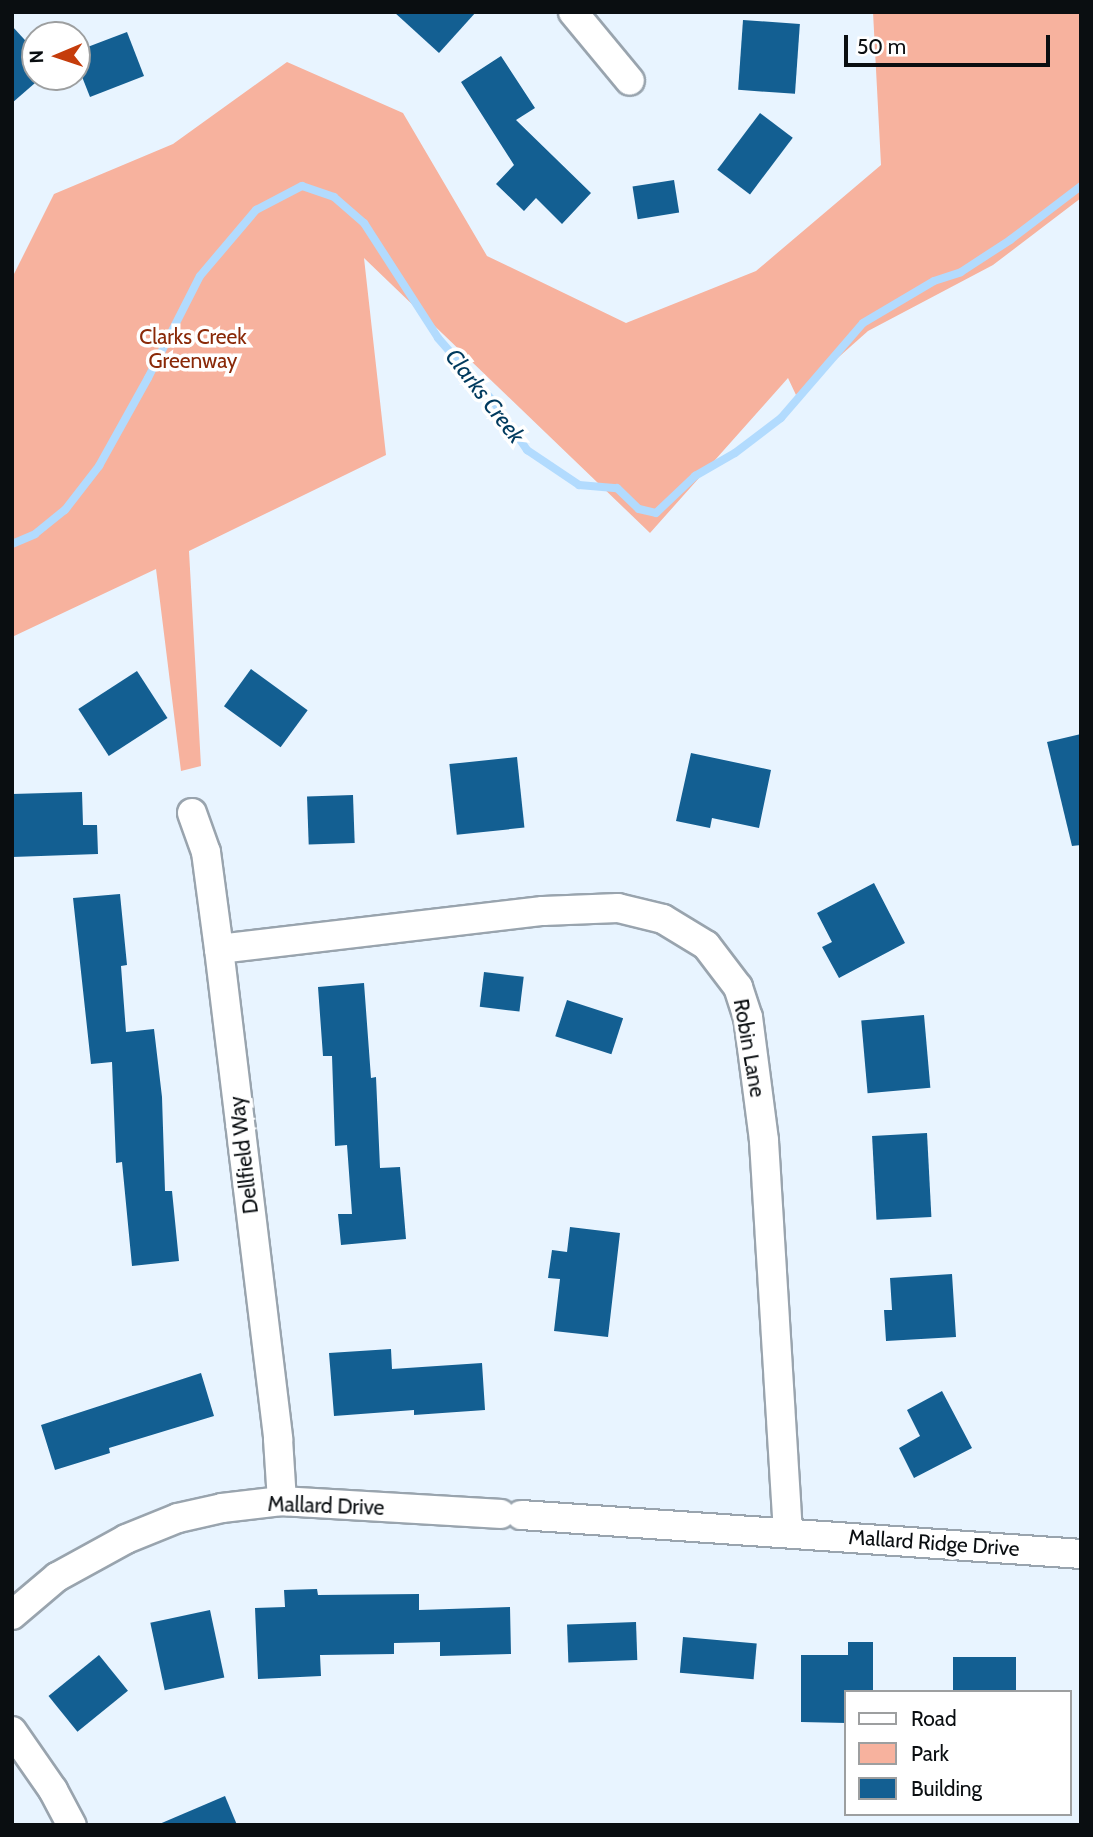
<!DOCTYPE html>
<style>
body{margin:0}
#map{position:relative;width:1093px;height:1837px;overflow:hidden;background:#e8f4ff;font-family:Cabin,sans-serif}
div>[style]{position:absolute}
.green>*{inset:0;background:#f7b29e}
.stream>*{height:8px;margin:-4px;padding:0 4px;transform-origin:4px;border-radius:4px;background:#b2dbfe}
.building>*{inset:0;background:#135f92;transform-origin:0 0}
.roads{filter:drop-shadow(2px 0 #99a4ae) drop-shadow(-2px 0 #99a4ae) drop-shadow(0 2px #99a4ae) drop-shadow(0 -2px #99a4ae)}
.minor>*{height:28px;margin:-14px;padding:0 14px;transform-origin:14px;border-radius:14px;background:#fff}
span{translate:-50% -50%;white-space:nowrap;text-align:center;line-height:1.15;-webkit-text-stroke:7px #fff;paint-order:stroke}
.park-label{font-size:21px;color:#8a2908}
.street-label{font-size:21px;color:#0a0e11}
.water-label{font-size:23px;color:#003a5e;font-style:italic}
.frame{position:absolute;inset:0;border:14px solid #0a0e11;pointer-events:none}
.legend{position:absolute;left:844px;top:1690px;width:228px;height:126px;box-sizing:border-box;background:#fff;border:2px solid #9d9fa0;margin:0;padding:9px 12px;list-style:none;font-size:21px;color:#0a0e11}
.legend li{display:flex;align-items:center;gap:14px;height:35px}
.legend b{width:35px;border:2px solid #9d9fa0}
.north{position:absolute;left:21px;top:21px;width:70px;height:70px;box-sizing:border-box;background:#fff;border:2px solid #9d9fa0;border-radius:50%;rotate:268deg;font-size:19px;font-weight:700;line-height:28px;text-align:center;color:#0a0e11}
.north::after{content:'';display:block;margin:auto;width:24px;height:32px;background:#c53d0c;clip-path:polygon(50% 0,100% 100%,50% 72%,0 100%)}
.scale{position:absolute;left:844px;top:35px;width:206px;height:32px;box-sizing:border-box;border:4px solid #0a0e11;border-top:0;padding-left:9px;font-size:21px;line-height:24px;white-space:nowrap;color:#0a0e11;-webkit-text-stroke:5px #fff;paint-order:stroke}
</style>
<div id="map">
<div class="green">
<i style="clip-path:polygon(873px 12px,1081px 12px,1081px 198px,993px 265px,868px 331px,796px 395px,788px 378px,650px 533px,364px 258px,386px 455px,189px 551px,201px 766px,181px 771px,156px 569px,12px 637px,12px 278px,54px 194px,173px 144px,287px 62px,403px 113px,487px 256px,626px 323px,756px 271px,881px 165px)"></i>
</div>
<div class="stream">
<i style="left:12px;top:544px;width:25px;rotate:-23deg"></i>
<i style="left:35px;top:534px;width:38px;rotate:-39deg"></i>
<i style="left:65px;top:510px;width:56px;rotate:-52.3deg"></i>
<i style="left:99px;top:466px;width:101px;rotate:-60.9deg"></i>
<i style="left:148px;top:378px;width:114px;rotate:-63deg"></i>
<i style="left:200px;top:276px;width:87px;rotate:-49.7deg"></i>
<i style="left:256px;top:210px;width:52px;rotate:-27.6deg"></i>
<i style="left:302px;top:186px;width:34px;rotate:19deg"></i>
<i style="left:334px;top:197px;width:40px;rotate:41deg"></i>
<i style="left:364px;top:223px;width:137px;rotate:57.2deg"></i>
<i style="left:438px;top:338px;width:84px;rotate:48.9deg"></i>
<i style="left:493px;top:401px;width:60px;rotate:55.2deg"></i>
<i style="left:527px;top:450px;width:63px;rotate:33.9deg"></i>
<i style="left:579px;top:485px;width:38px;rotate:5deg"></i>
<i style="left:617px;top:488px;width:30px;rotate:44deg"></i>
<i style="left:639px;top:509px;width:17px;rotate:13deg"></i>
<i style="left:656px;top:513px;width:54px;rotate:-43.5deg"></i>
<i style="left:695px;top:476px;width:46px;rotate:-29.9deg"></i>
<i style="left:735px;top:453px;width:58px;rotate:-37.3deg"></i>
<i style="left:781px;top:418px;width:125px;rotate:-49.2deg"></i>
<i style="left:863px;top:323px;width:82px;rotate:-30.6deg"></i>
<i style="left:934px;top:281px;width:28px;rotate:-18deg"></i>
<i style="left:961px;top:272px;width:59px;rotate:-33.1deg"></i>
<i style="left:1010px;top:240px;width:89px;rotate:-37.3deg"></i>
</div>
<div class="building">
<i style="clip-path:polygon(394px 12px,476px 12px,439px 53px)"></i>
<i style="left:743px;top:20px;width:57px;height:70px;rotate:4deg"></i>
<i style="clip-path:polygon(12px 26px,35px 51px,35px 83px,12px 103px)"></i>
<i style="clip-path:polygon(127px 32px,144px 76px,90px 97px,77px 64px,77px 51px)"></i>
<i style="clip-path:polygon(501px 56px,535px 108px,516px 120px,591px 193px,562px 224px,536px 198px,524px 211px,496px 184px,514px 165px,461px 82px)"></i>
<i style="left:760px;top:113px;width:41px;height:71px;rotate:37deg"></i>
<i style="left:674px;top:180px;width:33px;height:42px;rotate:81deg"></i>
<i style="left:251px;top:669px;width:70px;height:46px;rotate:36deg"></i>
<i style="left:137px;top:671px;width:56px;height:70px;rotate:57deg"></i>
<i style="clip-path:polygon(1081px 734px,1081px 845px,1072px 846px,1047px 742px)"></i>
<i style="clip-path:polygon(691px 753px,771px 770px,759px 828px,712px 818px,710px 828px,676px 821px)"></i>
<i style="left:517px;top:757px;width:71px;height:68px;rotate:84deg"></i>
<i style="clip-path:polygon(82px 792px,83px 825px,97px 825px,98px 854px,12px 857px,12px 794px)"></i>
<i style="left:353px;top:795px;width:48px;height:46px;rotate:88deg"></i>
<i style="clip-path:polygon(874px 883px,905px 943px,839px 978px,822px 947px,832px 942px,817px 913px)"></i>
<i style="clip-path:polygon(120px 894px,127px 965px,121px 966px,126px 1032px,154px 1029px,162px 1097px,165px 1191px,172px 1191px,179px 1261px,132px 1266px,122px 1162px,116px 1163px,112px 1062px,91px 1064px,73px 898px)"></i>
<i style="left:484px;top:972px;width:40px;height:35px;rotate:7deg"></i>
<i style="clip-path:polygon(364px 983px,371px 1078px,376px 1077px,380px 1168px,400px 1167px,406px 1239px,341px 1245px,338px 1214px,352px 1214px,347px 1145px,335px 1146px,332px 1056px,323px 1056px,318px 987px)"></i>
<i style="left:567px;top:1000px;width:59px;height:38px;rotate:18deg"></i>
<i style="left:924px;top:1015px;width:73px;height:63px;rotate:85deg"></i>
<i style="left:927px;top:1133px;width:84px;height:55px;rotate:87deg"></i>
<i style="clip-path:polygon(570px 1227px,620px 1233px,608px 1337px,554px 1331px,560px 1279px,548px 1278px,552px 1250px,567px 1252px)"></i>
<i style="clip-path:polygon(952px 1274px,956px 1337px,886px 1341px,884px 1310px,892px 1310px,890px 1278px)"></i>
<i style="clip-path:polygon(391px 1349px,392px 1369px,482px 1363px,485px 1410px,414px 1415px,414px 1410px,334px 1416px,329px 1353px)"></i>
<i style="clip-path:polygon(201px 1373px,214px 1416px,109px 1448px,110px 1453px,55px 1470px,41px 1425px)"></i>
<i style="clip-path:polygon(942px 1391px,972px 1448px,914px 1478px,899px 1448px,920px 1436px,907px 1410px)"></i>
<i style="clip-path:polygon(317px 1589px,318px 1595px,419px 1594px,419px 1610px,510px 1607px,511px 1654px,440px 1656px,440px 1642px,394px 1643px,394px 1654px,320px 1655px,321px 1676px,258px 1679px,255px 1608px,285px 1607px,284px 1590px)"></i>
<i style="left:210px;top:1610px;width:69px;height:61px;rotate:78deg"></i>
<i style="left:636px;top:1622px;width:38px;height:69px;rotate:88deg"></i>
<i style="left:683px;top:1637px;width:74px;height:36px;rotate:5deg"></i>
<i style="clip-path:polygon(848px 1642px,873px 1642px,873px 1692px,846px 1692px,846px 1723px,801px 1722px,801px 1655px,848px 1655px)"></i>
<i style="left:99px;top:1655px;width:46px;height:65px;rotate:51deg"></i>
<i style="left:953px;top:1657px;width:63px;height:35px"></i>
<i style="clip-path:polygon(225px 1796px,237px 1825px,157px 1825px)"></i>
</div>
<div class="roads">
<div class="minor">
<i style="left:573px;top:12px;width:89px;rotate:50.4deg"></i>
<i style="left:192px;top:813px;width:41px;rotate:70.3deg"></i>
<i style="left:206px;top:852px;width:98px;rotate:82.4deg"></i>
<i style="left:219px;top:949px;width:494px;rotate:83.1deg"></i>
<i style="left:278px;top:1439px;width:62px;rotate:86.3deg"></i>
<i style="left:219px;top:949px;width:326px;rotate:-6.7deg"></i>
<i style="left:543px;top:911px;width:75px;rotate:-2.3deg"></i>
<i style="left:618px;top:908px;width:46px;rotate:13.7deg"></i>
<i style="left:663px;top:919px;width:50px;rotate:31.2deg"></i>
<i style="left:706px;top:945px;width:53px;rotate:52.7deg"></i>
<i style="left:738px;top:987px;width:32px;rotate:72deg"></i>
<i style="left:748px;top:1017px;width:125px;rotate:82.6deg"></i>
<i style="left:764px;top:1141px;width:392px;rotate:86.5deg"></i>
<i style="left:521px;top:1515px;width:561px;rotate:3.98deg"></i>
<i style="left:12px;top:1615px;width:59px;rotate:-40.2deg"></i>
<i style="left:57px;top:1577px;width:79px;rotate:-28.8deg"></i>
<i style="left:126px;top:1539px;width:56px;rotate:-22deg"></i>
<i style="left:178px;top:1518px;width:45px;rotate:-12.8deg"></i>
<i style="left:222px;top:1508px;width:60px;rotate:-6.7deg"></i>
<i style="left:282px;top:1501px;width:219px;rotate:3.4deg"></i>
<i style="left:12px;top:1731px;width:72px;rotate:55.2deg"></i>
<i style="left:53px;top:1790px;width:40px;rotate:62deg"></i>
</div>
</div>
<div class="park-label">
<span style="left:193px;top:349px">Clarks Creek<br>Greenway</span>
</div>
<div class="street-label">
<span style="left:749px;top:1048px;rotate:80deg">Robin Lane</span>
<span style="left:244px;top:1155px;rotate:-97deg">Dellfield Way</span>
<span style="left:326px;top:1506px;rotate:2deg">Mallard Drive</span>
<span style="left:934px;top:1543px;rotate:4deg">Mallard Ridge Drive</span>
</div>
<div class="water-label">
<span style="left:485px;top:396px;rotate:52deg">Clarks Creek</span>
</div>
<div class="frame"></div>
<ul class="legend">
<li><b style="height:9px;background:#fff"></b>Road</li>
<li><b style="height:19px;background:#f7b29e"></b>Park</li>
<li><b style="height:19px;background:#135f92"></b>Building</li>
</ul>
<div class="north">N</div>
<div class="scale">50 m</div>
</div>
